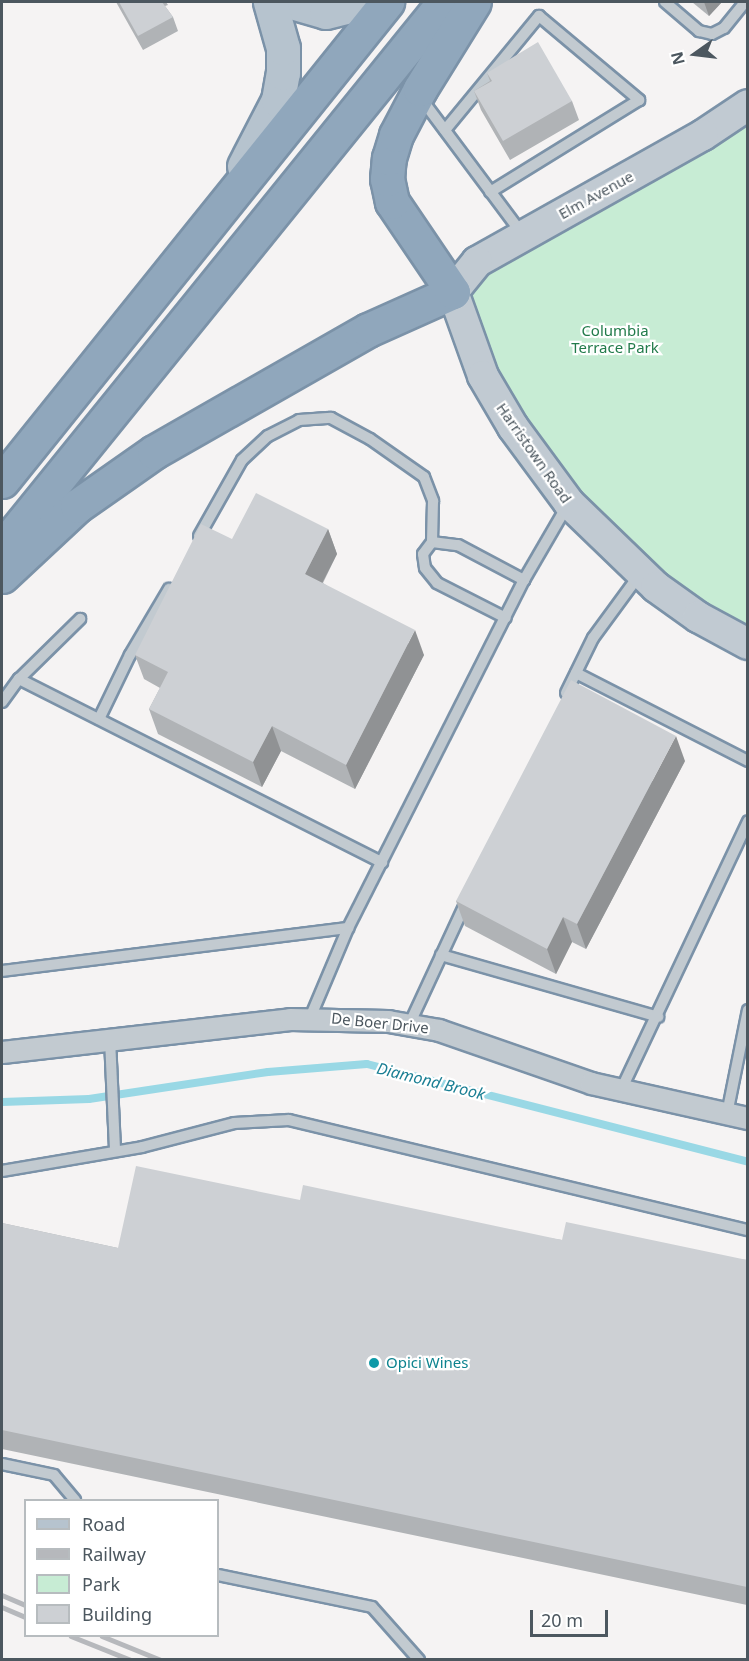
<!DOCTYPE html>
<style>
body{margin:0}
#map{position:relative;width:749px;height:1661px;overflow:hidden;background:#f5f3f3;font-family:"Noto Sans",sans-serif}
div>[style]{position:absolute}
.green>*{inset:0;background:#c7ecd4}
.stream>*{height:8px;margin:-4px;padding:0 4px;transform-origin:4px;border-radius:4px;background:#99d8e5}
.roads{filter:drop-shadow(2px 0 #7b92a8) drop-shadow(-2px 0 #7b92a8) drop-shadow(0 2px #7b92a8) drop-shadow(0 -2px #7b92a8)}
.lane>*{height:10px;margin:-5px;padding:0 5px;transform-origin:5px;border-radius:5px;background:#c2cad0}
.street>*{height:21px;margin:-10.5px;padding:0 10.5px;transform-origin:10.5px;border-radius:10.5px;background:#c2cad0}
.secondary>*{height:30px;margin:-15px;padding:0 15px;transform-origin:15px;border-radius:15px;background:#c1cad2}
.primary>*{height:33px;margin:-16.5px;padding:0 16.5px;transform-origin:16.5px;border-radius:16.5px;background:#b6c3ce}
.highway>*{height:33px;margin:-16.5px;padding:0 16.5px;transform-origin:16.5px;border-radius:16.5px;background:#90a7bc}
.rail>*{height:4.5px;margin:-2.25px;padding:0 2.25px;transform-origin:2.25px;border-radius:2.25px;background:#b6b8bc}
.wall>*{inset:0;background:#b0b3b6}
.shaded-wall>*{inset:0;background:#909294}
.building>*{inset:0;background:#cdd0d4}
.dots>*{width:16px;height:16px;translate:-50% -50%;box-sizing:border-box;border:3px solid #fff;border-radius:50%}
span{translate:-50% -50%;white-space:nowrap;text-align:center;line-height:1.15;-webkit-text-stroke:4.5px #fff;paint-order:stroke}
.street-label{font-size:15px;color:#4c575f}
.park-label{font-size:15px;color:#227b4b}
.culture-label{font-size:15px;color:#0d838f}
.left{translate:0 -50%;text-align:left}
.water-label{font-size:16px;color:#1b7f94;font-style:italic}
.frame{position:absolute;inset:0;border:3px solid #4c575f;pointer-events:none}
.legend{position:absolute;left:24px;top:1499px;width:195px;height:138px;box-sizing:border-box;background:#fff;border:2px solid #b7bcbf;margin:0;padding:8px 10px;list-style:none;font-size:18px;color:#4c575f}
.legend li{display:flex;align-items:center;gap:12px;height:30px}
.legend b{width:30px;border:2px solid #b7bcbf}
.north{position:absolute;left:665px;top:24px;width:60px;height:60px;-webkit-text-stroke:4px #fff;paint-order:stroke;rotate:256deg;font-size:16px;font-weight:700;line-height:24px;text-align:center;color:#4c575f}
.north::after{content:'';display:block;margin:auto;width:21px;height:27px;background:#4c575f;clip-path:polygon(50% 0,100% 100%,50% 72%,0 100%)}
.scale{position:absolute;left:530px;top:1610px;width:78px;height:27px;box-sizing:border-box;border:3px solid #4c575f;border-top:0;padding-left:8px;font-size:18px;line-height:21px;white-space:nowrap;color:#4c575f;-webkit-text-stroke:4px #fff;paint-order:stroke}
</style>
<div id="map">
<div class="green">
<i style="clip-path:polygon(747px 105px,747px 644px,569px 503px,453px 292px)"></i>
</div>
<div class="stream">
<i style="left:2px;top:1102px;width:87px;rotate:-2deg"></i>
<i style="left:89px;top:1099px;width:181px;rotate:-8.6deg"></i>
<i style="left:268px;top:1072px;width:99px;rotate:-4.6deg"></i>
<i style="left:367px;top:1064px;width:393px;rotate:14.4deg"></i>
</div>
<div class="roads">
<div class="lane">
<i style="left:665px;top:2px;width:45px;rotate:40.5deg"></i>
<i style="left:699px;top:31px;width:13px;rotate:13deg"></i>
<i style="left:712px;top:34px;width:13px;rotate:-27deg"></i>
<i style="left:724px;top:28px;width:33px;rotate:-51deg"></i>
<i style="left:420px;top:97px;width:171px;rotate:53.3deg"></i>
<i style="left:445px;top:130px;width:148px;rotate:-50.5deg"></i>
<i style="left:539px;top:16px;width:131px;rotate:40deg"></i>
<i style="left:639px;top:100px;width:175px;rotate:148.3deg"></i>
<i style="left:199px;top:536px;width:87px;rotate:-60.5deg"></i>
<i style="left:242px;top:460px;width:35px;rotate:-43deg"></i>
<i style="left:268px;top:436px;width:35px;rotate:-27deg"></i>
<i style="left:299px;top:420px;width:32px;rotate:-4deg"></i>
<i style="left:331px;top:418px;width:44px;rotate:28.3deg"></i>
<i style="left:370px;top:439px;width:66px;rotate:35.1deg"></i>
<i style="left:424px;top:477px;width:26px;rotate:69deg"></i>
<i style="left:433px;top:501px;width:41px;rotate:91.4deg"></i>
<i style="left:432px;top:542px;width:15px;rotate:127deg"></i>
<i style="left:423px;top:554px;width:14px;rotate:82deg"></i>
<i style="left:425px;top:568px;width:19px;rotate:51deg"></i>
<i style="left:437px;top:583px;width:77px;rotate:26.9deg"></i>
<i style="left:432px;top:542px;width:26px;rotate:7deg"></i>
<i style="left:458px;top:545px;width:75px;rotate:27.9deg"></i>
<i style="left:576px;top:673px;width:193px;rotate:27.1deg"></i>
<i style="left:19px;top:679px;width:86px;rotate:-44.5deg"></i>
<i style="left:566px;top:693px;width:61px;rotate:-63.9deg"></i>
<i style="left:593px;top:638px;width:79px;rotate:-53.7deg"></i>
<i style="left:2px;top:702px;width:29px;rotate:-54deg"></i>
<i style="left:19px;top:679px;width:407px;rotate:26.8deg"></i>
<i style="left:99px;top:719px;width:71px;rotate:-64.2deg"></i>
<i style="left:130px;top:655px;width:77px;rotate:-59.4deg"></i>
<i style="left:441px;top:955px;width:226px;rotate:15.9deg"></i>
<i style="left:2px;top:971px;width:349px;rotate:-7.1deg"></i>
<i style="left:348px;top:928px;width:390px;rotate:-63.2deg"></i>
<i style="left:524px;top:580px;width:86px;rotate:-59.8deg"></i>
<i style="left:310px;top:1018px;width:98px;rotate:-67.1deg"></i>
<i style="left:409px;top:1025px;width:136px;rotate:-65.1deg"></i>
<i style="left:110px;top:1039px;width:109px;rotate:87.4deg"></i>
<i style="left:622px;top:1088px;width:295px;rotate:-64.7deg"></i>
<i style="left:727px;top:1114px;width:106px;rotate:-78.6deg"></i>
<i style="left:2px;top:1171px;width:142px;rotate:-9.7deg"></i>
<i style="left:142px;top:1147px;width:95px;rotate:-14.6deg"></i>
<i style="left:234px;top:1123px;width:55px;rotate:-3.1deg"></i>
<i style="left:289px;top:1120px;width:472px;rotate:13.5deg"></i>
<i style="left:2px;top:1464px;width:53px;rotate:11.9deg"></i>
<i style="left:54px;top:1475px;width:33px;rotate:50deg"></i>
<i style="left:218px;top:1575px;width:157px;rotate:11.7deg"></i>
<i style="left:372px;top:1607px;width:71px;rotate:48.4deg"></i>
</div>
<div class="street">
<i style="left:2px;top:1052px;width:290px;rotate:-6.5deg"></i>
<i style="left:290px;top:1019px;width:98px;rotate:1.2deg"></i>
<i style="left:388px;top:1021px;width:52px;rotate:10deg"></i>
<i style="left:439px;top:1030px;width:161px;rotate:19.2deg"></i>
<i style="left:591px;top:1083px;width:161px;rotate:12.6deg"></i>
</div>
<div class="secondary">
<i style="left:748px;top:105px;width:54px;rotate:146.3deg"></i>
<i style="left:703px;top:135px;width:259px;rotate:150.7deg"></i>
<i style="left:477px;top:262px;width:38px;rotate:129deg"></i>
<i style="left:453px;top:292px;width:89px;rotate:70.3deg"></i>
<i style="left:483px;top:376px;width:59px;rotate:59.5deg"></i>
<i style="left:513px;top:427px;width:94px;rotate:53.6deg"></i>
<i style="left:569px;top:503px;width:121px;rotate:44deg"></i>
<i style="left:656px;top:587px;width:52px;rotate:35.5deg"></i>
<i style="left:698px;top:617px;width:57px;rotate:28.4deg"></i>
</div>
<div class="primary">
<i style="left:291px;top:2px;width:36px;rotate:16deg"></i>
<i style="left:326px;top:12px;width:41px;rotate:-14deg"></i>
<i style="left:244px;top:166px;width:74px;rotate:-62.7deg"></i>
<i style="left:278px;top:100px;width:27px;rotate:-80deg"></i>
<i style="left:283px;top:73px;width:25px;rotate:-90deg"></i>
<i style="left:283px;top:48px;width:48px;rotate:-105.8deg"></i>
</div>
<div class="highway">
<i style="left:2px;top:481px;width:615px;rotate:-51.21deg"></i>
<i style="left:2px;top:548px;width:702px;rotate:-51.01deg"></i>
<i style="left:2px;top:576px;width:103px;rotate:-43deg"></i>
<i style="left:77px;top:506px;width:94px;rotate:-35deg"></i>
<i style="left:154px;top:452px;width:246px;rotate:-29.7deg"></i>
<i style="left:368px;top:330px;width:93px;rotate:-24.1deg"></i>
<i style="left:453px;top:292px;width:109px;rotate:-124.1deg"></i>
<i style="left:392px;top:202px;width:24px;rotate:-102deg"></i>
<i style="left:387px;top:179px;width:21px;rotate:-85deg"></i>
<i style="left:389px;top:158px;width:24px;rotate:-73deg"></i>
<i style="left:396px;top:135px;width:52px;rotate:-62.4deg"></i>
<i style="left:420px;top:89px;width:102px;rotate:-58.2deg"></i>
</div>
</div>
<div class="rail">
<i style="left:2px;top:1595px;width:26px;rotate:23deg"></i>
<i style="left:2px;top:1607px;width:26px;rotate:23deg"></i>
<i style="left:71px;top:1636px;width:65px;rotate:21.8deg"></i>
<i style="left:102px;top:1636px;width:64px;rotate:22.1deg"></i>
</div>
<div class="wall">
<i style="clip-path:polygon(116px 2px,166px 2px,168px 5px,165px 6px,173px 17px,178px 31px,143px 50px)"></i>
<i style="clip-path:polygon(692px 2px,722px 2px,709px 16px)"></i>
<i style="clip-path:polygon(487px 73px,572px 101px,579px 120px,510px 160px,481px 110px,474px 91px,490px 81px)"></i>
<i style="clip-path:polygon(328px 529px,337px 554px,323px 583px,424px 655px,355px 789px,281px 751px,262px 787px,158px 734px,149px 709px,160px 688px,144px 679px,135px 655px,232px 539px)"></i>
<i style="clip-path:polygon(685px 761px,586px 949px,572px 942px,556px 974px,465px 926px,456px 901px)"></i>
<i style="clip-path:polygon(300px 1200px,562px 1240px,747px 1260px,747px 1605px,2px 1449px,2px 1223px,118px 1248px)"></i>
</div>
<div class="shaded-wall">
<i style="clip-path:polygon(704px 2px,722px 2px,709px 16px)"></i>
<i style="clip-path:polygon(328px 529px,337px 554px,314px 599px,305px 574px)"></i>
<i style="clip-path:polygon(415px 630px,424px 655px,355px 789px,346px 765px)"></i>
<i style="clip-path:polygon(272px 726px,281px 751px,262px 787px,253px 762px)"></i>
<i style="clip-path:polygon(676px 736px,685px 761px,586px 949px,577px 924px)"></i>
<i style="clip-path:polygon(563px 917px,572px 942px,556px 974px,547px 949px)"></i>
</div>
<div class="building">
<i style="clip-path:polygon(119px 2px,162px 2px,173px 17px,138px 36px)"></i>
<i style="clip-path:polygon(538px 42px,572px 101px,503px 141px,474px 91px,492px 81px,487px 73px)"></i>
<i style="clip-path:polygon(256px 493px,328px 529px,305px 574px,415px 630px,346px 765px,272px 726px,253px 762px,149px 709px,168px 672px,135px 655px,201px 524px,232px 539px)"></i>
<i style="clip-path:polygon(571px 680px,676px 736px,577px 924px,563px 917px,547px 949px,456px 901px)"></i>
<i style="clip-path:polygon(136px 1166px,300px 1200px,303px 1185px,562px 1240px,566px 1222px,747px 1260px,747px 1587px,2px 1430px,2px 1223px,118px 1248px)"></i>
</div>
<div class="dots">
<i style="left:374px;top:1363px;background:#0f9aa8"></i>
</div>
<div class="street-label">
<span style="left:596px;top:195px;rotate:-29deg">Elm Avenue</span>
<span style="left:534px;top:453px;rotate:55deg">Harristown Road</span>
<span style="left:380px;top:1023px;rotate:6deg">De Boer Drive</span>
</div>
<div class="park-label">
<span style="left:615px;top:339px">Columbia<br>Terrace Park</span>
</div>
<div class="culture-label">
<span class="left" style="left:386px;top:1363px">Opici Wines</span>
</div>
<div class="water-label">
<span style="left:431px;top:1081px;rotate:14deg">Diamond Brook</span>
</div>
<div class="frame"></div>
<ul class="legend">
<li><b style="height:8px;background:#b6c3ce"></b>Road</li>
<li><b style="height:8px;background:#b6b8bc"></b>Railway</li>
<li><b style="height:16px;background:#c7ecd4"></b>Park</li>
<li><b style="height:16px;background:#cdd0d4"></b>Building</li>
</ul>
<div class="north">N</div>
<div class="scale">20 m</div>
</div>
